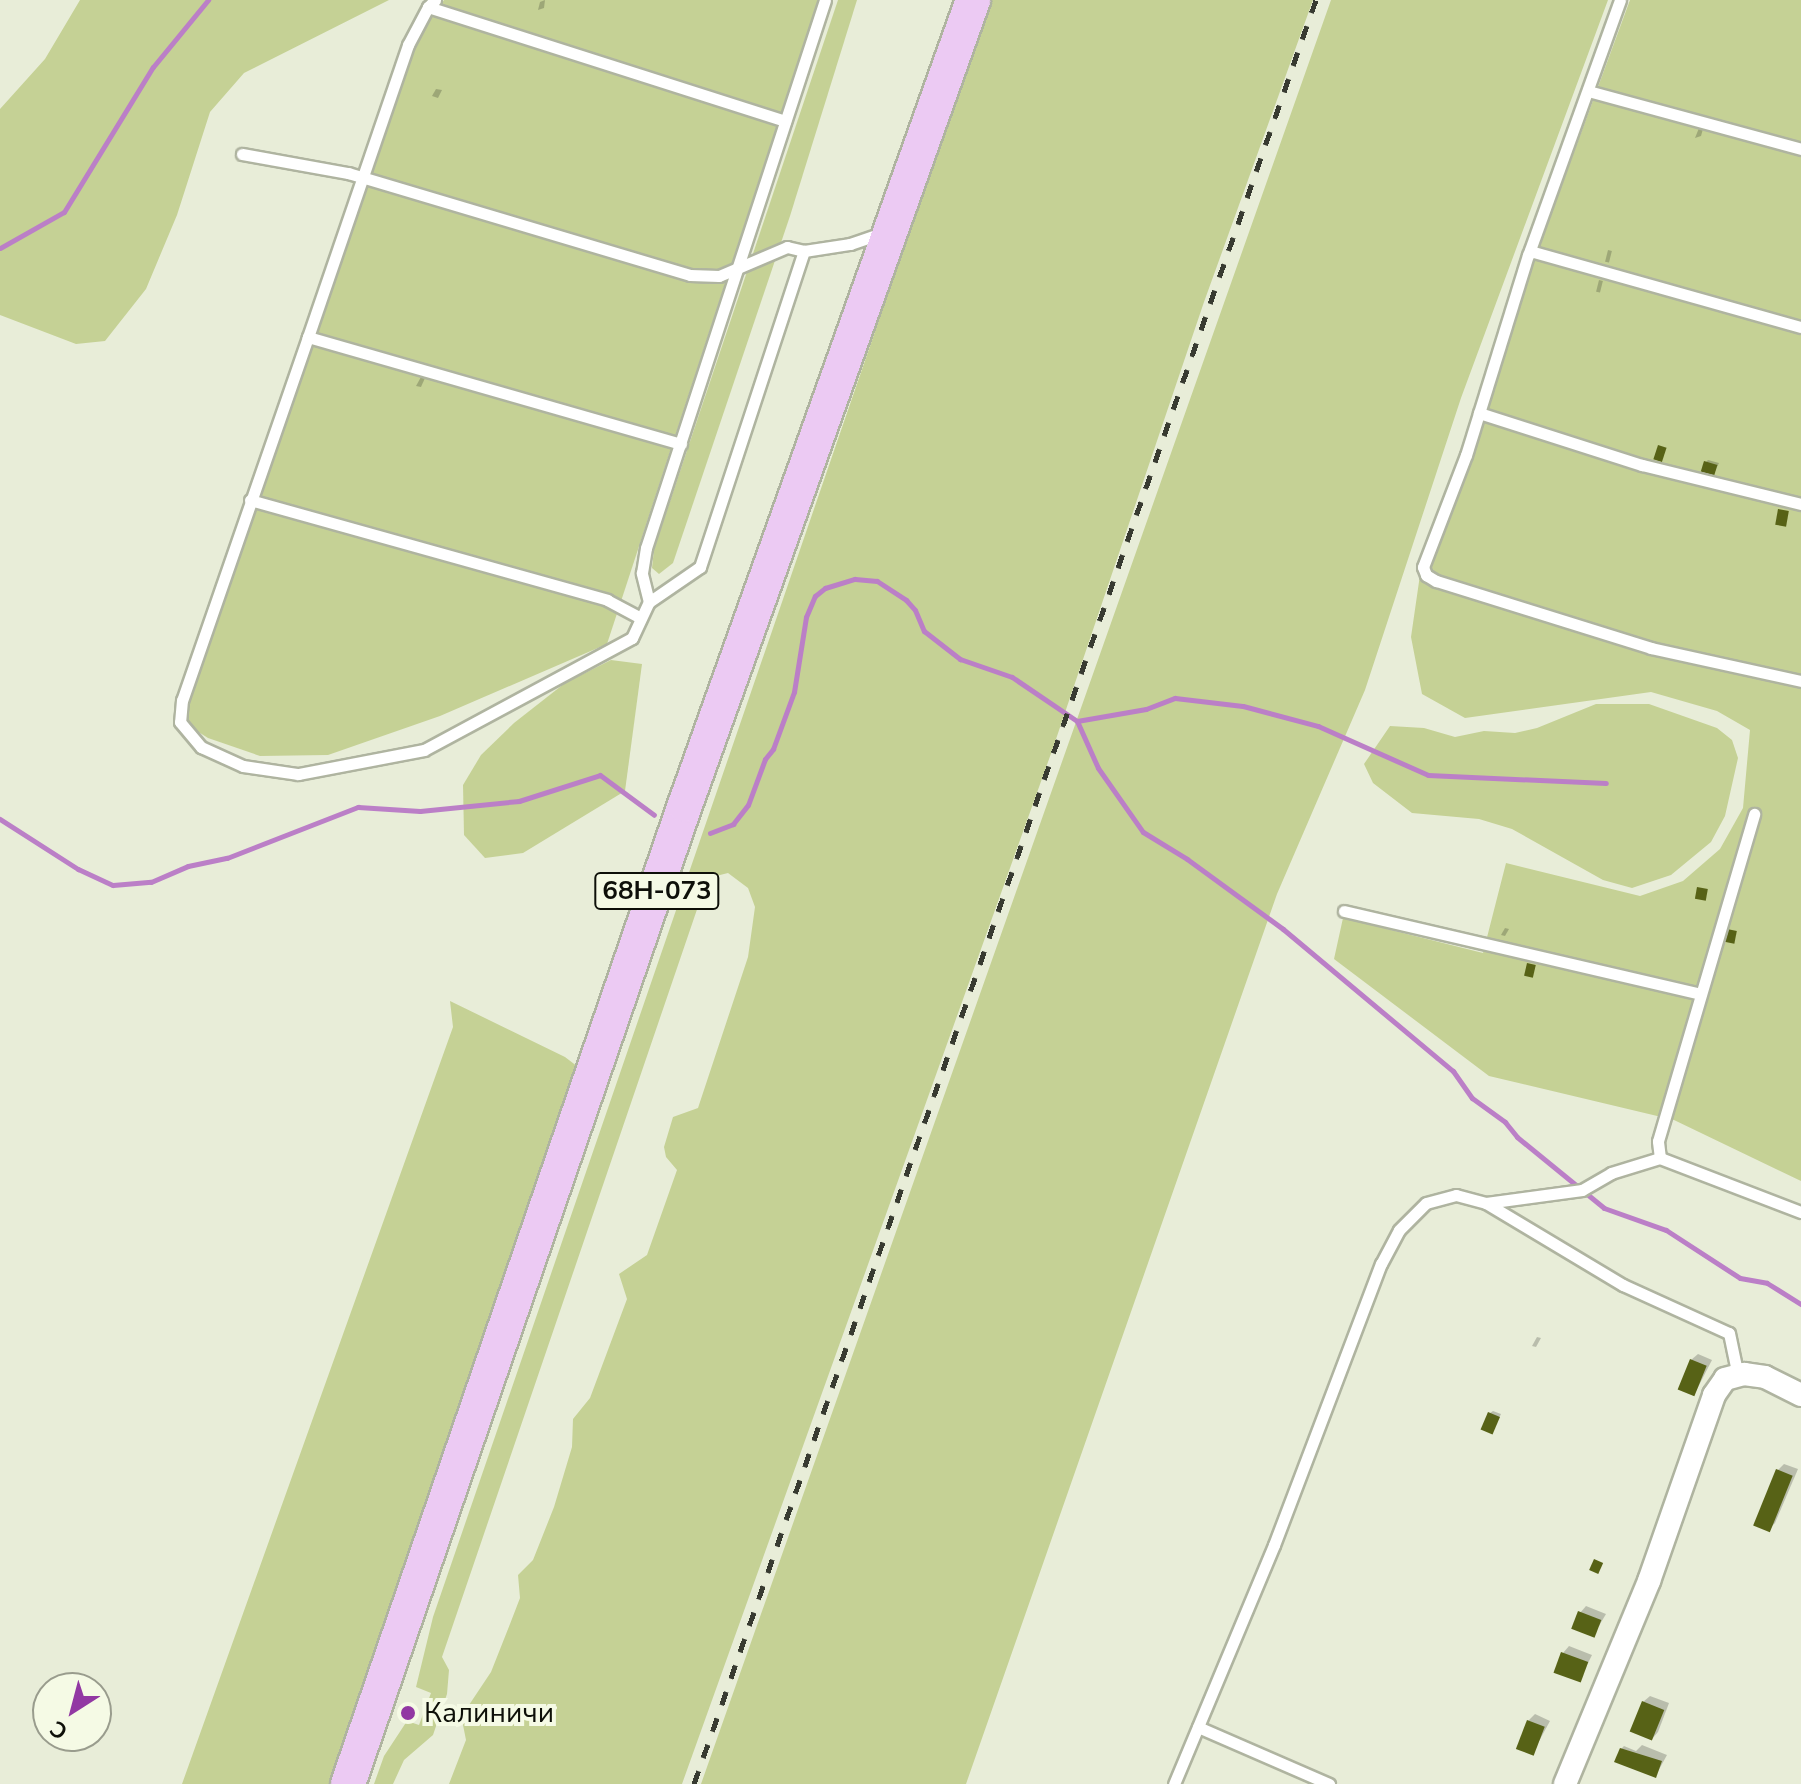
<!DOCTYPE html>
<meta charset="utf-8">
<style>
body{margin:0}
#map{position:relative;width:1801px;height:1784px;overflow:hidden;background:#e8edd8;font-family:"Nunito Sans",sans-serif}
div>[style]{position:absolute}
.green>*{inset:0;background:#c5d195}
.shadow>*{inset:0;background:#0003;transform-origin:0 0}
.stream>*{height:5px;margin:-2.5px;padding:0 2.5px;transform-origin:2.5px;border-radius:2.5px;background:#bb7fc7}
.building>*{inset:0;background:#576216;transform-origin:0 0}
.roads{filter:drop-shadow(2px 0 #afb4a0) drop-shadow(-2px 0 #afb4a0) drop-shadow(0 2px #afb4a0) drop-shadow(0 -2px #afb4a0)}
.service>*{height:11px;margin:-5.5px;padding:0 5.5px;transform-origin:5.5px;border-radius:5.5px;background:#fff}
.minor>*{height:22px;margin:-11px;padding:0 11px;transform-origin:11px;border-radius:11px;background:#fff}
.primary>*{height:34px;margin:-17px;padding:0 17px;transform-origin:17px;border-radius:17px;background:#eccaf3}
.rail>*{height:5px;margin-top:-2.5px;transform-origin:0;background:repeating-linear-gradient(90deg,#383b31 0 14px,transparent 0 28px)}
.dots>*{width:22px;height:22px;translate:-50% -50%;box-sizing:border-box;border:4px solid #f5fae5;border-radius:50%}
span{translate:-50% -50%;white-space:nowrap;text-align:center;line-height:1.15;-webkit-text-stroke:8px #f5fae5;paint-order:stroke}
.shield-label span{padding:2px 6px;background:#f5fae5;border:2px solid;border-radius:6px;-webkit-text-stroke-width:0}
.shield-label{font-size:26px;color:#0e1009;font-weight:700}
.poi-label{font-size:28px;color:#0e1009}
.left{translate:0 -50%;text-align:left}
.north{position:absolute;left:32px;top:1672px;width:80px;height:80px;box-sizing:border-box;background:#f5fae5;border:2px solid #999c8d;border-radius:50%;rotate:216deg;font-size:22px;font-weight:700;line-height:32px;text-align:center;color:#0e1009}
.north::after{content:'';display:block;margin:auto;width:28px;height:36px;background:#9238a3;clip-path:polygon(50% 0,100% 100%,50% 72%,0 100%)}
</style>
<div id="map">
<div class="green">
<i style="clip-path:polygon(80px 0,389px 0,244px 73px,210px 112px,177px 215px,146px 289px,105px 341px,76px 344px,0 315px,0 109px,45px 59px)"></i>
<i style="clip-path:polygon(444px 0,818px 0,607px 644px,440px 716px,328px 755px,260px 756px,208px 738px,189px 726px,187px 711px,418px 34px)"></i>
<i style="clip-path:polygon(838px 0,857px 0,790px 216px,673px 563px,659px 574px,652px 568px,654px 549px)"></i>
<i style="clip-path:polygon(989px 0,1313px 0,1204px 302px,1053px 748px,682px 1784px,449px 1784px,466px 1740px,463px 1725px,467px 1708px,491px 1672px,510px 1624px,520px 1598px,518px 1575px,533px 1560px,554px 1507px,572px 1447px,573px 1419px,590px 1398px,627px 1299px,619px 1274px,647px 1255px,677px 1170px,666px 1157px,664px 1147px,673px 1117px,698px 1108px,748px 957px,755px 907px,748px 888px,728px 873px,712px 877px,705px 886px,442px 1657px,449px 1670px,447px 1694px,433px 1735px,404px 1760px,393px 1784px,374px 1784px,384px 1756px,407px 1721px,419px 1725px,431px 1693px,416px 1687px,433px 1617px)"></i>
<i style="clip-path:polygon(1331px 0,1608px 0,1461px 398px,1365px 690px,1277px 894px,966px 1784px,701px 1784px)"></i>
<i style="clip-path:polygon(1630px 0,1801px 0,1801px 1181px,1674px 1120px,1489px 1076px,1334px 959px,1343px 918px,1483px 953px,1506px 863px,1640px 896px,1683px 881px,1720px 849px,1743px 808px,1750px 730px,1717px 711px,1651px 692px,1465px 718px,1422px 694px,1411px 637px,1421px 568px)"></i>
<i style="clip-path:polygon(611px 660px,642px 664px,625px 791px,523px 853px,485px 858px,464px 835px,463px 785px,481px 755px,514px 723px,565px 683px)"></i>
<i style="clip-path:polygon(1596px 704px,1649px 704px,1717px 728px,1732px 740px,1738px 758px,1725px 816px,1711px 842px,1671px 875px,1632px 888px,1603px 880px,1512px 829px,1479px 819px,1412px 813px,1373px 783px,1364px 764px,1390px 726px,1424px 728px,1455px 737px,1484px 731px,1515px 733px,1537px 728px)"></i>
<i style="clip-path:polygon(450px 1001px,565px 1057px,582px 1070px,336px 1784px,182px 1784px,453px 1027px)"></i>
</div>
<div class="shadow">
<i style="clip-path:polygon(545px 0,544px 8px,538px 10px,540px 2px)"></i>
<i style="clip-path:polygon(436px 89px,442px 90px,438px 98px,432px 96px)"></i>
<i style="clip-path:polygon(1699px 128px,1703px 129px,1701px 136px,1695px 138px)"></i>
<i style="left:1608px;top:250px;width:4px;height:12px;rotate:14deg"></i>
<i style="left:1599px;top:280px;width:4px;height:12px;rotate:14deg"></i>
<i style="clip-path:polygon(421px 377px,425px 378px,421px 387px,416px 386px)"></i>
<i style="clip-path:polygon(1708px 460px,1719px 463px,1714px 473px,1706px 462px)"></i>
<i style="clip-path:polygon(1505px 928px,1509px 929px,1505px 936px,1501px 935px)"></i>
<i style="clip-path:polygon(1537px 1337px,1541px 1338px,1536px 1347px,1532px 1346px)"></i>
<i style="clip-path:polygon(1698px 1354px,1712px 1360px,1694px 1395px,1691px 1360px)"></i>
<i style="clip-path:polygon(1493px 1411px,1501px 1414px,1492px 1433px,1490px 1413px)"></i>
<i style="clip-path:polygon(1784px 1464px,1798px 1469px,1775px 1523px,1768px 1530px,1778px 1470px)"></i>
<i style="clip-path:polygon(1586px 1606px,1606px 1614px,1593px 1636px,1580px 1613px)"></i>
<i style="clip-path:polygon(1569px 1646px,1592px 1655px,1579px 1681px,1563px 1653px)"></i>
<i style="clip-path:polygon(1650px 1696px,1669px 1703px,1658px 1732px,1652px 1739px,1643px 1702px)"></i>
<i style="clip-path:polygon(1535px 1714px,1550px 1721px,1532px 1754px,1528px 1721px)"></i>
<i style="clip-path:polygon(1642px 1745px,1667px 1755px,1656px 1775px,1621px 1749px,1624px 1746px,1636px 1751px)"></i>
</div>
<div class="stream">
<i style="left:0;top:248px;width:73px;rotate:-29.4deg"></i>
<i style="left:64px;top:212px;width:170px;rotate:-58.5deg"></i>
<i style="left:153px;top:67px;width:87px;rotate:-50.6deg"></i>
<i style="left:1077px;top:721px;width:70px;rotate:-9.9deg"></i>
<i style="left:1146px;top:709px;width:31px;rotate:-21deg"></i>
<i style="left:1175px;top:698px;width:68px;rotate:6.7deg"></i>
<i style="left:1243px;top:706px;width:78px;rotate:14.9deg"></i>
<i style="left:1318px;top:726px;width:120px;rotate:24deg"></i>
<i style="left:1428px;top:775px;width:178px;rotate:2.6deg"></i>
<i style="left:0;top:819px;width:93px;rotate:32.7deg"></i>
<i style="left:78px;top:869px;width:38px;rotate:25deg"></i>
<i style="left:113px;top:885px;width:38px;rotate:-5deg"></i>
<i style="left:151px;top:882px;width:40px;rotate:-23.4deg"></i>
<i style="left:188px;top:866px;width:40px;rotate:-12deg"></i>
<i style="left:227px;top:858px;width:141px;rotate:-21.3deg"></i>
<i style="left:358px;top:807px;width:62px;rotate:3.7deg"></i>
<i style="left:420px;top:811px;width:100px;rotate:-5.8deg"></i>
<i style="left:519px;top:801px;width:85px;rotate:-17.8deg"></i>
<i style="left:600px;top:775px;width:67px;rotate:36.5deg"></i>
<i style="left:710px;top:833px;width:25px;rotate:-21deg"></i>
<i style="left:733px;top:824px;width:24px;rotate:-52deg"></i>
<i style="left:748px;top:805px;width:49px;rotate:-69.7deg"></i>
<i style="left:765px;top:759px;width:13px;rotate:-51deg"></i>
<i style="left:773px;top:749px;width:61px;rotate:-69.8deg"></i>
<i style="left:794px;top:692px;width:76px;rotate:-80.9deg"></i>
<i style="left:806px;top:617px;width:23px;rotate:-67deg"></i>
<i style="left:815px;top:596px;width:13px;rotate:-39deg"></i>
<i style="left:825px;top:588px;width:31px;rotate:-17deg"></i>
<i style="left:855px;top:579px;width:22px;rotate:5deg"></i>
<i style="left:877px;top:581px;width:35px;rotate:33deg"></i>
<i style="left:906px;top:600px;width:13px;rotate:48deg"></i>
<i style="left:915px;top:610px;width:23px;rotate:67deg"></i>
<i style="left:924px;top:631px;width:46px;rotate:37.9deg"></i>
<i style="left:960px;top:659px;width:55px;rotate:19.1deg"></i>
<i style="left:1012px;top:677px;width:78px;rotate:34.1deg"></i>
<i style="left:1077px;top:721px;width:51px;rotate:65.9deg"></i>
<i style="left:1098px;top:768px;width:78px;rotate:54.9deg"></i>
<i style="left:1143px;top:832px;width:52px;rotate:31.5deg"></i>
<i style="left:1187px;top:859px;width:119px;rotate:36.1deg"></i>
<i style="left:1283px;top:929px;width:222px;rotate:39.9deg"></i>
<i style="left:1453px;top:1071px;width:33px;rotate:55deg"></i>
<i style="left:1472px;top:1098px;width:41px;rotate:36deg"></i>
<i style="left:1505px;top:1122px;width:19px;rotate:51deg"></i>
<i style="left:1517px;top:1137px;width:112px;rotate:39.2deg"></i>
<i style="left:1604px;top:1208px;width:66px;rotate:19.5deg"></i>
<i style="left:1666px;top:1230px;width:88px;rotate:33deg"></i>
<i style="left:1740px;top:1278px;width:27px;rotate:10deg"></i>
<i style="left:1767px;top:1283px;width:40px;rotate:32deg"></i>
</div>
<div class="building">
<i style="left:1658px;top:445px;width:9px;height:15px;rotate:18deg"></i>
<i style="left:1704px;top:461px;width:14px;height:11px;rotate:17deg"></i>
<i style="left:1778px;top:509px;width:11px;height:16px;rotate:10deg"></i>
<i style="left:1697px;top:887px;width:11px;height:12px;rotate:10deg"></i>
<i style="left:1727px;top:929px;width:10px;height:13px;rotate:11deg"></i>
<i style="left:1527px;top:963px;width:9px;height:13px;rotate:13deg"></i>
<i style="left:1690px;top:1359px;width:18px;height:33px;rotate:22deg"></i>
<i style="left:1488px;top:1412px;width:13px;height:19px;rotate:23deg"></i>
<i style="left:1776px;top:1469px;width:18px;height:61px;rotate:22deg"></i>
<i style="left:1594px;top:1559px;width:10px;height:12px;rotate:24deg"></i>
<i style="left:1578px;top:1611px;width:25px;height:19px;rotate:21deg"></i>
<i style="left:1561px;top:1652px;width:29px;height:22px;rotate:20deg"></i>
<i style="left:1642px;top:1701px;width:24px;height:33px;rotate:22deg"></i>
<i style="left:1527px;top:1720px;width:19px;height:31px;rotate:21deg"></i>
<i style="clip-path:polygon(1620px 1748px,1662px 1761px,1656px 1778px,1614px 1762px)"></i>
</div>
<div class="roads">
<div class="service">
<i style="left:435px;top:0;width:10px;rotate:135deg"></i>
<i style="left:428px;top:7px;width:43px;rotate:117.8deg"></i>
<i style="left:408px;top:45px;width:309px;rotate:108.9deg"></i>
<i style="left:308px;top:337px;width:388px;rotate:16deg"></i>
<i style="left:1620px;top:0;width:271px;rotate:109.8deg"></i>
<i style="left:1528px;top:255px;width:209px;rotate:107.2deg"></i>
<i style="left:1466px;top:455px;width:120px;rotate:111deg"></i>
<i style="left:1423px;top:567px;width:9px;rotate:69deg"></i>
<i style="left:1426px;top:575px;width:12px;rotate:31deg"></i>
<i style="left:1436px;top:581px;width:225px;rotate:17.3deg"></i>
<i style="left:1651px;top:648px;width:154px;rotate:12.4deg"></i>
<i style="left:428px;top:7px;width:375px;rotate:17.7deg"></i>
<i style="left:1588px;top:91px;width:221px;rotate:15.2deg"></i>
<i style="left:242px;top:154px;width:108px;rotate:10.2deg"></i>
<i style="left:348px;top:173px;width:357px;rotate:16.6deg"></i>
<i style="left:690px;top:275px;width:29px;rotate:2deg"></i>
<i style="left:719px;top:276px;width:74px;rotate:-23.1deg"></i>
<i style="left:787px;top:247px;width:17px;rotate:13deg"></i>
<i style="left:804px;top:251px;width:47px;rotate:-8.7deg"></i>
<i style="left:850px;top:244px;width:34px;rotate:-19deg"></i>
<i style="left:1530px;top:251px;width:281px;rotate:15.7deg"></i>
<i style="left:308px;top:337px;width:384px;rotate:109.1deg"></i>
<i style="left:182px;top:700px;width:22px;rotate:95deg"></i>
<i style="left:180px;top:722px;width:33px;rotate:50deg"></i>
<i style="left:201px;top:747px;width:46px;rotate:24.3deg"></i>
<i style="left:243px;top:766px;width:56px;rotate:8.3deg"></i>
<i style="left:298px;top:774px;width:128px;rotate:-10.8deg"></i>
<i style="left:424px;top:750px;width:236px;rotate:-28.3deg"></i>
<i style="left:632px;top:638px;width:40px;rotate:-65deg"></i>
<i style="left:649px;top:602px;width:62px;rotate:-34.5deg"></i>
<i style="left:700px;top:567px;width:333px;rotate:-71.8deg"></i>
<i style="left:1479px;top:413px;width:171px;rotate:17.7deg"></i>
<i style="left:1642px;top:465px;width:164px;rotate:13.8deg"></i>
<i style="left:250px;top:500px;width:371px;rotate:15.6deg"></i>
<i style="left:607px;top:600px;width:38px;rotate:28deg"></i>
<i style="left:649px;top:602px;width:30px;rotate:-104deg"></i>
<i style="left:642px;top:573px;width:25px;rotate:-81deg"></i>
<i style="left:646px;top:548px;width:576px;rotate:-71.91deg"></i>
<i style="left:1344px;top:911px;width:366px;rotate:13.1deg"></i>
<i style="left:1660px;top:1158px;width:17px;rotate:-97deg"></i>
<i style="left:1658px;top:1141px;width:341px;rotate:-73.6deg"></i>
<i style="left:1486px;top:1203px;width:97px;rotate:-7.7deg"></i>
<i style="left:1582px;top:1190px;width:34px;rotate:-30deg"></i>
<i style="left:1611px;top:1173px;width:51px;rotate:-17deg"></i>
<i style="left:1660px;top:1158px;width:151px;rotate:21deg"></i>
<i style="left:1198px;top:1727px;width:143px;rotate:23.5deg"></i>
<i style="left:1174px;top:1784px;width:259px;rotate:-67.3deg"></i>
<i style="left:1274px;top:1545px;width:301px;rotate:-69.2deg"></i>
<i style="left:1381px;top:1264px;width:38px;rotate:-62deg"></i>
<i style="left:1399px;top:1230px;width:38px;rotate:-45deg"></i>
<i style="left:1426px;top:1203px;width:31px;rotate:-15deg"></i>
<i style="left:1456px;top:1195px;width:31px;rotate:15deg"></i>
<i style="left:1486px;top:1203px;width:160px;rotate:30.9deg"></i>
<i style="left:1623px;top:1285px;width:116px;rotate:24.4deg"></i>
<i style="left:1729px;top:1333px;width:44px;rotate:78.2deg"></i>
</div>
<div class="minor">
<i style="left:1565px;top:1784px;width:220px;rotate:-67.5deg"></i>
<i style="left:1649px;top:1581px;width:197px;rotate:-70.7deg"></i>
<i style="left:1714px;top:1395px;width:19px;rotate:-55deg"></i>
<i style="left:1725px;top:1379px;width:20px;rotate:-15deg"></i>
<i style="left:1744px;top:1374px;width:21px;rotate:8deg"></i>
<i style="left:1765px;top:1377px;width:40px;rotate:26.6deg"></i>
</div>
<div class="primary">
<i style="left:348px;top:1784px;width:1035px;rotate:-71.01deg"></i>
<i style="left:685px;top:805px;width:855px;rotate:-70.31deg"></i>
</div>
</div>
<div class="rail">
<i style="left:694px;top:1784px;width:1889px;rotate:-70.78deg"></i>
</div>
<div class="dots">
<i style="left:408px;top:1713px;background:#9238a3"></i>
</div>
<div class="shield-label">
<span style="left:657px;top:891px">68Н-073</span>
</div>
<div class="poi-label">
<span class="left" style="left:424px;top:1713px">Калиничи</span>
</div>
<div class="north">С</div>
</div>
